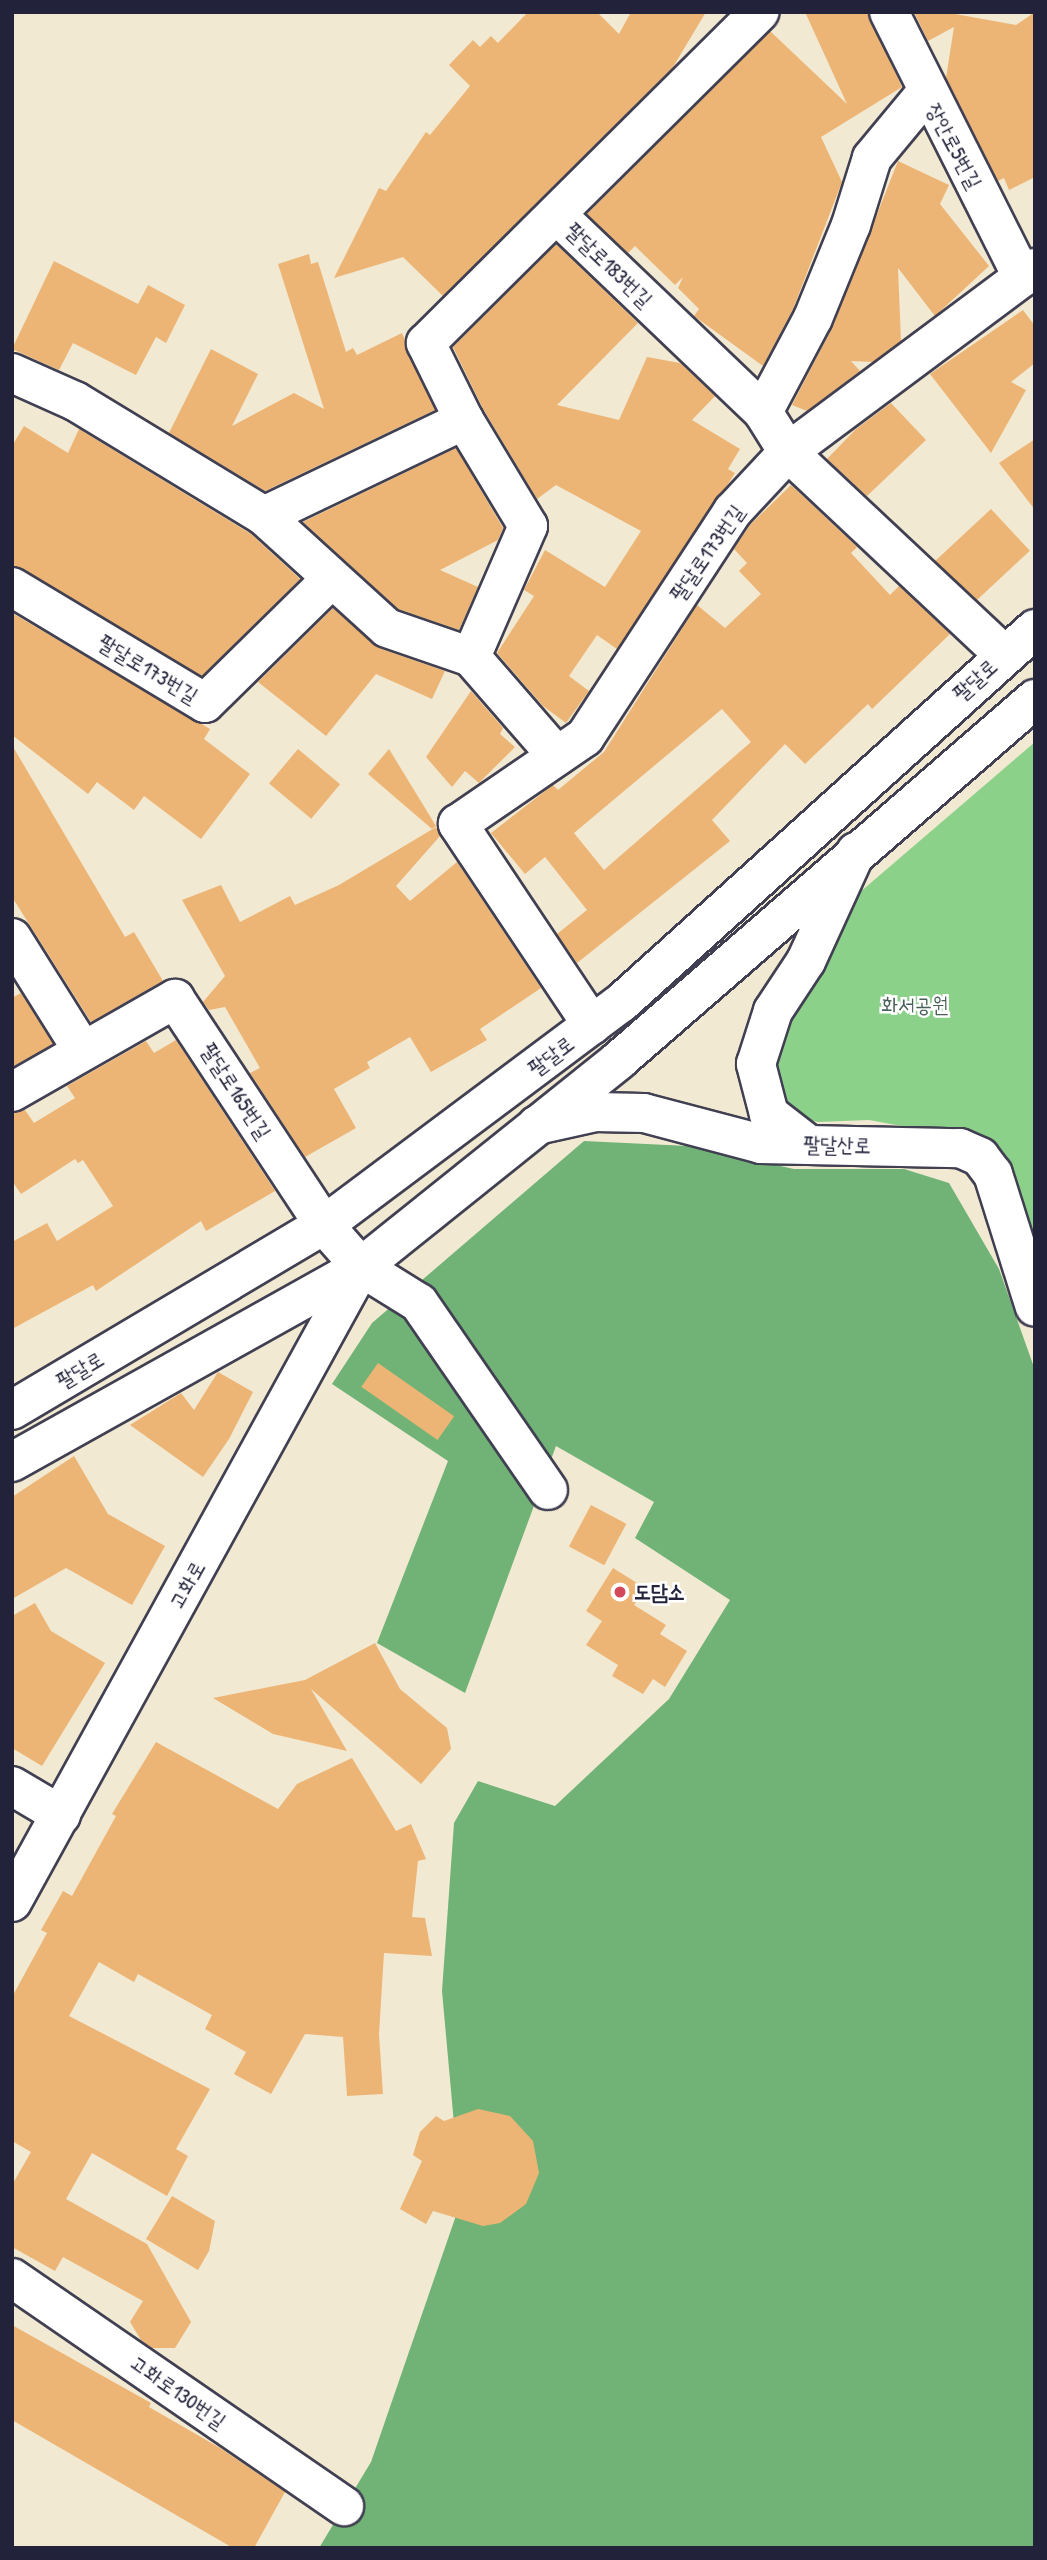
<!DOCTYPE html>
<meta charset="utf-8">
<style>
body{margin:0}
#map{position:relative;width:1047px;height:2560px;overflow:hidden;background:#f1e9d2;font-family:"Patrick Hand","Poor Story",sans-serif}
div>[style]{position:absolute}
.green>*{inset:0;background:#8cd18a}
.forest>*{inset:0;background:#71b376}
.building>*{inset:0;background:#edb575;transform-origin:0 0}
.roads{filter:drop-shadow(2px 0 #414052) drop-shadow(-2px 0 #414052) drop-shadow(0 2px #414052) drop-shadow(0 -2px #414052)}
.minor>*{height:38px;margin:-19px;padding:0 19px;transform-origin:19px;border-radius:19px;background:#fff}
.major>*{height:38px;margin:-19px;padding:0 19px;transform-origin:19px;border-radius:19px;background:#fff}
.dots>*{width:19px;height:19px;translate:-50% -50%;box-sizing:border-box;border:4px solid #fff;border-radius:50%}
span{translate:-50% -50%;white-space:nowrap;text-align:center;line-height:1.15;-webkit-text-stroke:5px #fff;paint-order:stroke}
.street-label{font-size:21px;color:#22223b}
.park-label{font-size:21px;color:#475f57}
.poi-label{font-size:21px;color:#22223b;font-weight:700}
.left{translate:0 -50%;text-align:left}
.frame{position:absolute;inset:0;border:14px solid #22223b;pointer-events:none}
</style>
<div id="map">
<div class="green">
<i style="clip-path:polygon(1035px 742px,1035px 1250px,994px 1143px,869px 1120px,818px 1122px,772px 1111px,770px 991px,838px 911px)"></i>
</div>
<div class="forest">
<i style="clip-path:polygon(584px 1141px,688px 1146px,794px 1169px,904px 1169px,949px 1183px,999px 1269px,1035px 1370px,1035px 2548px,319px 2548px,371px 2462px,461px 2201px,442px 1991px,454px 1823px,478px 1781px,555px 1806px,669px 1699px,730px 1600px,635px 1538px,654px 1502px,556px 1446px,465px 1693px,377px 1643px,448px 1461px,332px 1384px,372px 1323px)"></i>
</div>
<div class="building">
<i style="clip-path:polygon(528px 12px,597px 12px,619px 34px,631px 12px,706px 12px,673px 67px,443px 296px,403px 257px,334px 278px,379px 188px,386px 191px,426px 132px,430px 135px,470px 86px,449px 65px,473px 40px,480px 47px,491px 36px,498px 43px)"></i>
<i style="clip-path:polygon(805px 12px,867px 12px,902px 87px,821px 137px,842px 182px,793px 309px,763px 366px,694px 316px,699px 309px,678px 288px,683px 277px,675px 285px,635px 246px,628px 253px,587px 214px,770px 31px,847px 104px)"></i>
<i style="clip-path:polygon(914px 12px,944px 12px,1016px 25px,1035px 12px,1035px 177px,1009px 190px,1004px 178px,998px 181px,946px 78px,954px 27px,928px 41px)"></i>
<i style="clip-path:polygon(898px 161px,949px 185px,940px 204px,989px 266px,935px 316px,898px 268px,901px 341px,873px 362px,851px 361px,860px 371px,807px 411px,792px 405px,833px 326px)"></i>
<i style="clip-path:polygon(556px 244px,638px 323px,557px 405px,619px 420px,647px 357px,680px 363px,715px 396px,692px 420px,740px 449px,728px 469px,735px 473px,728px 484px,617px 649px,597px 635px,569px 676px,589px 691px,566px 723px,543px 706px,497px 653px,534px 596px,524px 590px,545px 550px,605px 587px,641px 531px,556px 485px,537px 499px,483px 409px,453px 347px)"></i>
<i style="clip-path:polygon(309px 254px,311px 264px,318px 262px,346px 352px,353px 348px,357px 355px,402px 333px,435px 410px,265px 491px,169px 433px,211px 349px,258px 374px,232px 426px,294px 393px,324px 409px,278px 264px)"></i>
<i style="clip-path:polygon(54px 261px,138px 304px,148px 285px,185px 305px,166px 343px,156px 337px,136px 375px,73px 343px,59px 370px,12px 349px)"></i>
<i style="clip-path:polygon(1023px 310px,1035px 326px,1035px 363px,1011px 382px,1026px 390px,991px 453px,930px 374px)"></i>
<i style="clip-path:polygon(891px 403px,926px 440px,867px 496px,827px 459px,856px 429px)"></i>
<i style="clip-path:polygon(24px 426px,68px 453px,79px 429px,251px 534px,300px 579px,202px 676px,12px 565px,12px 446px)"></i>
<i style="clip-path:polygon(1035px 439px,1035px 510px,999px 463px)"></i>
<i style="clip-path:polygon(456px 448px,503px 528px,498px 540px,440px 570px,478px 587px,459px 630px,398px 609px,303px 522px)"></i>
<i style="clip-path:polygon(evenodd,791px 485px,857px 547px,851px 553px,890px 595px,899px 586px,950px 634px,872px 709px,868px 704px,805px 764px,785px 744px,712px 820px,730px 841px,577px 963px,557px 934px,587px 910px,545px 857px,525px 874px,491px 833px,553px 785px,558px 790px,604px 752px,697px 605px,725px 628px,761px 594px,739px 571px,747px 563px,734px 549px,750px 525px,791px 485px,722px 709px,751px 742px,604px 870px,574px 833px,722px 709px)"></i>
<i style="left:991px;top:509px;width:57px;height:76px;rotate:47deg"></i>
<i style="clip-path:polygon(333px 608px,379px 648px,445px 671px,432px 699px,376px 674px,326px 736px,258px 682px)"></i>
<i style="clip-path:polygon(12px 613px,210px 729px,204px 739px,250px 774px,201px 839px,144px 796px,134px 810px,97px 782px,88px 794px,12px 735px)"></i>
<i style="clip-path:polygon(471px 691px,503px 728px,500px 734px,515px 747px,479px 783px,465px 771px,452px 787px,426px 757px)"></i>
<i style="clip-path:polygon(12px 745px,125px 937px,134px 932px,163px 981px,91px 1022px,12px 897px)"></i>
<i style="left:298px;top:749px;width:55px;height:45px;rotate:40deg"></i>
<i style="clip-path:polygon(389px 749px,436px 826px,432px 829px,368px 774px)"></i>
<i style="clip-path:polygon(436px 827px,440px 836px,396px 886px,410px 901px,457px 862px,541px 988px,480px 1029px,487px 1040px,431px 1072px,410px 1037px,367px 1062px,370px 1068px,334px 1089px,356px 1128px,305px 1157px,250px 1073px,260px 1068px,225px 1007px,209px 1010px,203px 1002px,225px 976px,182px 900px,221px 885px,240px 922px,290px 896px,295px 905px,339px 885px)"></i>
<i style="clip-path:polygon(21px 993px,53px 1044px,12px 1067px,12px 998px)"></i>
<i style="clip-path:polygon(176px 1040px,275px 1191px,206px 1231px,201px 1221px,96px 1291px,93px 1285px,12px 1329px,12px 1242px,47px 1223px,57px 1241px,113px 1206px,83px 1160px,78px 1163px,75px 1159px,21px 1194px,12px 1181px,12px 1114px,25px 1110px,34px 1123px,75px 1098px,67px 1086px,146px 1041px,154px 1053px)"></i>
<i style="left:378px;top:1363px;width:93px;height:29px;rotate:35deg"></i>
<i style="clip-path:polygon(218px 1372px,253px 1392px,229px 1439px,203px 1477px,130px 1425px,181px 1393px,194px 1410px)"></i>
<i style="clip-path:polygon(74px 1456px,108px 1514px,165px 1546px,132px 1605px,66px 1568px,12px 1599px,12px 1497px)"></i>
<i style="left:591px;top:1505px;width:40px;height:47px;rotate:28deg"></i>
<i style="clip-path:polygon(613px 1568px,645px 1588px,634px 1605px,666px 1625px,660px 1634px,687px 1651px,665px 1687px,653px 1679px,643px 1694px,612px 1676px,618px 1665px,586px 1645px,602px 1621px,586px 1611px)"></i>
<i style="clip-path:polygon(35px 1603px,51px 1631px,105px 1663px,42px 1766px,12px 1748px,12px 1616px)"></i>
<i style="clip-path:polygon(375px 1643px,400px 1689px,447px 1728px,451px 1749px,421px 1784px,311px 1689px,347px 1751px,273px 1734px,213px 1698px,305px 1680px)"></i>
<i style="clip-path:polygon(156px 1742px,278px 1809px,297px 1784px,352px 1758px,396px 1831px,411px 1824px,426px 1859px,418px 1861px,412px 1917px,425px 1918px,432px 1956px,384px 1953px,379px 2034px,383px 2094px,347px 2096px,343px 2037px,305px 2034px,271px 2094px,234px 2074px,246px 2052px,205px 2029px,212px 2015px,138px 1974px,134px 1982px,99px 1962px,69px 2016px,210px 2089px,176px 2149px,188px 2156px,167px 2196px,92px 2153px,66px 2199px,147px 2244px,191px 2322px,175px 2348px,152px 2348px,141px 2340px,130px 2322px,143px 2301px,63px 2257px,55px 2271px,12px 2247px,12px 2185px,31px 2152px,12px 2141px,12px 1997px,47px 1933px,41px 1930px,63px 1891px,72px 1896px,116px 1816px,112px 1814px)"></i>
<i style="clip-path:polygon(478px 2109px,510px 2116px,533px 2141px,539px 2173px,526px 2204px,500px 2223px,483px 2226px,433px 2211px,426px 2224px,400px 2209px,422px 2161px,413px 2155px,420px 2132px,436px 2116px,444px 2121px)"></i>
<i style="clip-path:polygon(172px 2196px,215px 2221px,209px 2251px,198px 2270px,146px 2239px)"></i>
<i style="clip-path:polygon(12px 2325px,151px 2403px,149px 2407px,220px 2448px,285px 2492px,254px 2548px,233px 2548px,12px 2420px)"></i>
</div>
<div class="roads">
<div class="minor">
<i style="left:889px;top:12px;width:297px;rotate:63.3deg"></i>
<i style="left:557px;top:215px;width:285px;rotate:43.7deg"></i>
<i style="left:763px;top:412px;width:47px;rotate:58deg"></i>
<i style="left:788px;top:452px;width:295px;rotate:43.2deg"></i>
<i style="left:12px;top:373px;width:69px;rotate:24deg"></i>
<i style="left:75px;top:401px;width:221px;rotate:31.3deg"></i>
<i style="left:264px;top:516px;width:166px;rotate:42.3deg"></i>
<i style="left:387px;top:628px;width:89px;rotate:19deg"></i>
<i style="left:471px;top:657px;width:131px;rotate:49deg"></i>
<i style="left:763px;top:412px;width:106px;rotate:-62deg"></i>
<i style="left:813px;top:318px;width:100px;rotate:-67.8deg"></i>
<i style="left:851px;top:225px;width:70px;rotate:-72.6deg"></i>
<i style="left:872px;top:158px;width:85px;rotate:-50.3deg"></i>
<i style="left:264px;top:516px;width:222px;rotate:-25.6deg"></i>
<i style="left:12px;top:587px;width:225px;rotate:31deg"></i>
<i style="left:205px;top:703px;width:177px;rotate:-44.5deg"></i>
<i style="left:471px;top:657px;width:143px;rotate:-66.5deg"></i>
<i style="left:528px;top:526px;width:124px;rotate:-121.1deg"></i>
<i style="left:464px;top:420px;width:86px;rotate:-116.3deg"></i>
<i style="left:426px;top:343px;width:470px;rotate:-44.8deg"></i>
<i style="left:12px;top:938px;width:133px;rotate:57.9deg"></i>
<i style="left:592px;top:1025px;width:242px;rotate:-123.7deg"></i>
<i style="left:458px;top:824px;width:154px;rotate:-34.4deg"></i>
<i style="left:585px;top:737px;width:270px;rotate:-56.8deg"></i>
<i style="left:733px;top:511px;width:81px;rotate:-47deg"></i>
<i style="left:788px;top:452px;width:308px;rotate:-36.7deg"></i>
<i style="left:12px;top:1092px;width:188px;rotate:-29.7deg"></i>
<i style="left:175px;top:999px;width:271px;rotate:56.6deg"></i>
<i style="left:324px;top:1225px;width:56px;rotate:48.6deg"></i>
<i style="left:361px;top:1267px;width:68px;rotate:31.8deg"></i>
<i style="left:419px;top:1303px;width:227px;rotate:55.4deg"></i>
<i style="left:537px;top:1125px;width:59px;rotate:-12.6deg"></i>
<i style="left:595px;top:1112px;width:49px;rotate:1.2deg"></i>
<i style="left:644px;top:1113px;width:121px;rotate:14.8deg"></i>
<i style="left:761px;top:1144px;width:199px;rotate:1.2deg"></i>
<i style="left:960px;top:1148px;width:22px;rotate:24deg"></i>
<i style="left:980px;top:1157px;width:21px;rotate:53deg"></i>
<i style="left:993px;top:1174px;width:139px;rotate:72.5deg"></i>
<i style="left:809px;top:1145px;width:51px;rotate:-142.2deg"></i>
<i style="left:769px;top:1114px;width:52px;rotate:-104.6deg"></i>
<i style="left:756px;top:1064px;width:56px;rotate:-72.2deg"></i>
<i style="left:773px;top:1011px;width:60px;rotate:-56.6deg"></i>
<i style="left:806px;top:961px;width:120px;rotate:-65.4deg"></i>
<i style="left:12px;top:1786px;width:57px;rotate:30.6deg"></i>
<i style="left:12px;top:1902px;width:725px;rotate:-61.21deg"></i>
<i style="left:12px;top:2278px;width:403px;rotate:34.5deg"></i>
</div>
<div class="major">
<i style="left:12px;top:1410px;width:363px;rotate:-30.7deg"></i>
<i style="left:324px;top:1225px;width:371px;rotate:-36.8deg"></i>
<i style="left:621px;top:1003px;width:558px;rotate:-42.09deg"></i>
<i style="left:12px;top:1462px;width:400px;rotate:-29.2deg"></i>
<i style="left:361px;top:1267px;width:331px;rotate:-38.7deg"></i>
<i style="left:619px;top:1060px;width:551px;rotate:-40.95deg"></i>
</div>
</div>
<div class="dots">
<i style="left:620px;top:1592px;background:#d1495b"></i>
</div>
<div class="street-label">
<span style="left:954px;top:146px;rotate:62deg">장안로5번길</span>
<span style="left:609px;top:265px;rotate:44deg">팔달로183번길</span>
<span style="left:707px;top:553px;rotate:-55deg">팔달로173번길</span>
<span style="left:148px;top:669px;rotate:31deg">팔달로173번길</span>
<span style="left:975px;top:680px;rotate:-42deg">팔달로</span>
<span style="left:551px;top:1056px;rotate:-37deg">팔달로</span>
<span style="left:236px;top:1091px;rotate:57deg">팔달로165번길</span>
<span style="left:837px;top:1145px;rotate:1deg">팔달산로</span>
<span style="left:80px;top:1370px;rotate:-31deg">팔달로</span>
<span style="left:187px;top:1585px;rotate:-61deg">고화로</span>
<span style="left:178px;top:2392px;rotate:35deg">고화로130번길</span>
</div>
<div class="park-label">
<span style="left:915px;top:1005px">화서공원</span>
</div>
<div class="poi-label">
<span class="left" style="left:634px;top:1592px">도담소</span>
</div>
<div class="frame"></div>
</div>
